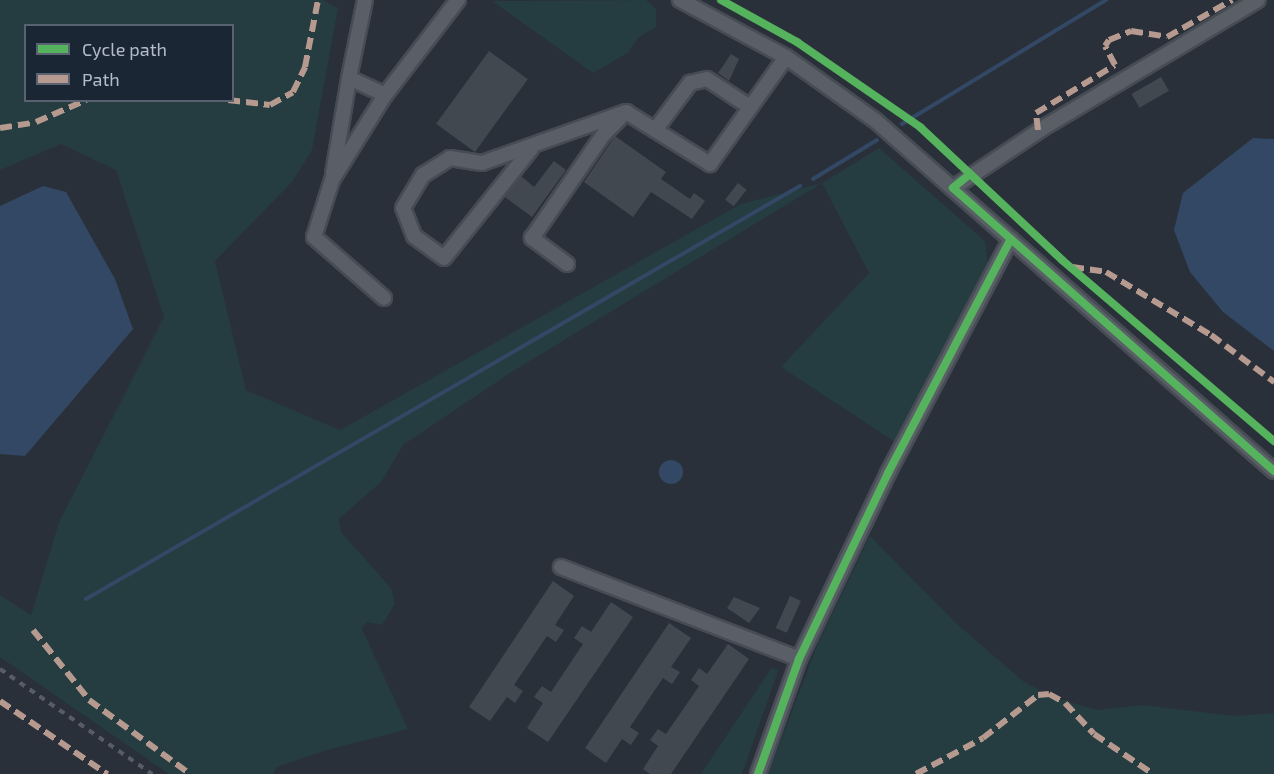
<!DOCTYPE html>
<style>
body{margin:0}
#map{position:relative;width:1274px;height:774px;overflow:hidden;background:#29303a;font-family:"Exo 2",sans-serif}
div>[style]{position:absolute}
.green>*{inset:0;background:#253c40}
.water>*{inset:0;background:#334865}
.round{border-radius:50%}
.stream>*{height:4px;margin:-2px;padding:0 2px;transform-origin:2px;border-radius:2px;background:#334865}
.building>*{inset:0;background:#424850;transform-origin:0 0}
.roads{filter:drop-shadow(2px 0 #474c54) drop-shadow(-2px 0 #474c54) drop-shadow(0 2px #474c54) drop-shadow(0 -2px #474c54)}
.minor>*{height:14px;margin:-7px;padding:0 7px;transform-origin:7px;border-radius:7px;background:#595e67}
.rail>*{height:4px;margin-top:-2px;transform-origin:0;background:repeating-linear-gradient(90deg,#585d65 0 6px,transparent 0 12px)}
.quiet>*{height:6px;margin-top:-3px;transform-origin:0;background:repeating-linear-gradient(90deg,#b69a8f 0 12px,transparent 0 18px)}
.cycleway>*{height:8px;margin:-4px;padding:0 4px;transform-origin:4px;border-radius:4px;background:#56b35d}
span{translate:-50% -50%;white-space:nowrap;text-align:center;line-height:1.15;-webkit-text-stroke:4.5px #1b2635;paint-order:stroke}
.legend{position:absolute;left:24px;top:24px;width:210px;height:78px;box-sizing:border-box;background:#1b2635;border:2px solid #586271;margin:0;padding:8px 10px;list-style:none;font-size:18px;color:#b3bccb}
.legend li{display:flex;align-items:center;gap:12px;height:30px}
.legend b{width:30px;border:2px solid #586271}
</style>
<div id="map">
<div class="green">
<i style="clip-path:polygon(evenodd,0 0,323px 0,338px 8px,312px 150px,292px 182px,215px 261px,246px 390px,340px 430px,741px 204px,822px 183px,879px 148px,985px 241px,988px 263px,895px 442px,781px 367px,869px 273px,822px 183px,510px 373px,403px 445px,382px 481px,339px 519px,341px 532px,391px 588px,395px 604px,382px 625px,366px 622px,362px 629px,408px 729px,324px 751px,277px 767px,273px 774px,169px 774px,0 657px,0 595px,31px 615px,59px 522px,164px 317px,116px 170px,61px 144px,0 170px,0 0,26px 26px,232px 26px,232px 100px,26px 100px,26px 26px)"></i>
<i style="clip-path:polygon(646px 0,656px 9px,656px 27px,639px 37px,628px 53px,593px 73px,492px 1px)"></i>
<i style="clip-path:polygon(870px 536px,958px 625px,1023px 681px,1052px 697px,1097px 710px,1142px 705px,1235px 716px,1274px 713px,1274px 774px,768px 774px,818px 643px)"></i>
<i style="clip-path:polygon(772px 667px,778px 671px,742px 774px,701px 774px)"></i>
</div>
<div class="water">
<i style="clip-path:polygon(1253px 138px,1274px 139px,1274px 351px,1223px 312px,1190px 272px,1174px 230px,1183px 193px)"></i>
<i style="clip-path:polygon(43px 186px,66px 192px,115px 279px,133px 329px,25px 456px,0 454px,0 206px)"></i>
<i class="round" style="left:659px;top:460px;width:24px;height:24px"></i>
</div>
<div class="stream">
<i style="left:902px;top:124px;width:239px;rotate:-31.3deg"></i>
<i style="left:813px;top:179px;width:75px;rotate:-31.4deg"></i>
<i style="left:86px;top:599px;width:825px;rotate:-30.05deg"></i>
</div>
<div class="building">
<i style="left:489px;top:51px;width:48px;height:90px;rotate:36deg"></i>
<i style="clip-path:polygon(731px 54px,739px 59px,729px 81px,718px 73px)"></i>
<i style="left:1161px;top:77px;width:16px;height:34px;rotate:60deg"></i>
<i style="clip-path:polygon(615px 136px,666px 172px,661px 179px,690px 199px,694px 193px,705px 201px,692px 219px,651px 192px,633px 217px,584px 182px)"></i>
<i style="clip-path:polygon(554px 161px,566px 170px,532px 217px,505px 197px,521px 176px,534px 187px)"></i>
<i style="left:738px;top:183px;width:11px;height:21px;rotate:38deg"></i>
<i style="clip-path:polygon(553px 581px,574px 596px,555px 625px,564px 630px,556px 642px,547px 636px,514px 685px,523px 691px,515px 703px,507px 697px,490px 721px,469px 707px)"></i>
<i style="left:790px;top:596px;width:12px;height:35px;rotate:24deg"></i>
<i style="clip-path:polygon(734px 597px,760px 608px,749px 623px,727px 608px)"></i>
<i style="clip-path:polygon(611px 602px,633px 617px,548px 742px,527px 728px,543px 703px,534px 697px,542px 686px,551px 692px,583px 644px,574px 638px,582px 626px,591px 632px)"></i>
<i style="clip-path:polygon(669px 623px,691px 638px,671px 667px,680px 672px,672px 684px,663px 678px,630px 727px,639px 733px,631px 745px,622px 739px,606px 763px,585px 748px)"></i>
<i style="clip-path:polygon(728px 644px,749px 659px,671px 774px,650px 774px,643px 769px,658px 746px,650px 740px,658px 729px,666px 734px,699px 686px,691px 680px,699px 668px,707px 674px)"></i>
</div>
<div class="roads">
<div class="minor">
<i style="left:365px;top:0;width:80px;rotate:101.6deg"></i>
<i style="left:349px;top:78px;width:40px;rotate:25deg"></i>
<i style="left:385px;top:95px;width:120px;rotate:-52.5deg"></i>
<i style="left:680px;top:0;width:120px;rotate:28.3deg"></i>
<i style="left:786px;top:57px;width:110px;rotate:35.4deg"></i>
<i style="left:876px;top:121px;width:530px;rotate:41.33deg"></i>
<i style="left:655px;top:130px;width:59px;rotate:-53.3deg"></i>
<i style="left:690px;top:83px;width:17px;rotate:-13deg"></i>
<i style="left:707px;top:79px;width:51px;rotate:33.1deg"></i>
<i style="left:531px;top:149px;width:139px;rotate:128.6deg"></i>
<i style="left:444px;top:258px;width:37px;rotate:-144deg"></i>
<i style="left:414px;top:236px;width:30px;rotate:-111deg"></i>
<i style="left:403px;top:208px;width:39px;rotate:-59deg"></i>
<i style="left:423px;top:175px;width:32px;rotate:-32deg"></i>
<i style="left:450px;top:158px;width:32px;rotate:9deg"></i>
<i style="left:482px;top:163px;width:153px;rotate:-19.5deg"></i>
<i style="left:626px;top:112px;width:99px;rotate:31.8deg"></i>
<i style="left:710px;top:164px;width:131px;rotate:-54.6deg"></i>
<i style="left:333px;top:174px;width:97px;rotate:-80.5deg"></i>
<i style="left:953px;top:188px;width:108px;rotate:-33.7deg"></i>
<i style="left:1043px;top:128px;width:250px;rotate:-30.8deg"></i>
<i style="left:567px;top:264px;width:44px;rotate:-143.4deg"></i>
<i style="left:532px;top:238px;width:125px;rotate:-55.4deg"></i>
<i style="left:603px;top:135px;width:24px;rotate:-45deg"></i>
<i style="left:384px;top:298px;width:93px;rotate:-138.9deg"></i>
<i style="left:314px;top:237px;width:60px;rotate:-72.5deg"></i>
<i style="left:332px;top:180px;width:100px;rotate:-58.1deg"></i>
<i style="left:561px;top:567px;width:255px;rotate:21.1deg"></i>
<i style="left:758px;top:774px;width:122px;rotate:-70.4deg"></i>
<i style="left:799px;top:659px;width:206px;rotate:-64.4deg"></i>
<i style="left:888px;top:473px;width:264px;rotate:-62.3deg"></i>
</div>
</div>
<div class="rail">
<i style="left:0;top:669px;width:185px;rotate:34.6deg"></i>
</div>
<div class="quiet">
<i style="left:228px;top:100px;width:42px;rotate:6.8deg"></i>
<i style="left:270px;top:105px;width:26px;rotate:-29deg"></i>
<i style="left:293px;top:92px;width:28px;rotate:-64deg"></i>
<i style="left:305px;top:67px;width:68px;rotate:-79deg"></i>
<i style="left:0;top:128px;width:36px;rotate:-9deg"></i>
<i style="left:36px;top:122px;width:55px;rotate:-23.7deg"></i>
<i style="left:1038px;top:130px;width:17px;rotate:-97deg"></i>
<i style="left:1036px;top:113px;width:92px;rotate:-31.3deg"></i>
<i style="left:1115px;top:65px;width:21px;rotate:-118deg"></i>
<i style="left:1105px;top:46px;width:7px;rotate:-56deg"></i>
<i style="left:1109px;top:40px;width:24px;rotate:-22deg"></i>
<i style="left:1131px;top:31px;width:36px;rotate:9deg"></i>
<i style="left:1167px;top:37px;width:75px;rotate:-29.6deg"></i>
<i style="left:1072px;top:267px;width:34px;rotate:8deg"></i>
<i style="left:1106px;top:272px;width:122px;rotate:31deg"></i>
<i style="left:1211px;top:335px;width:79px;rotate:36.7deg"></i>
<i style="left:33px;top:630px;width:90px;rotate:51.3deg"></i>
<i style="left:89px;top:700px;width:125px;rotate:36.2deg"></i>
<i style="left:0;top:701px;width:130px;rotate:34.3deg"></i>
<i style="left:916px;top:774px;width:76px;rotate:-28.2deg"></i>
<i style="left:983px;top:738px;width:70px;rotate:-38deg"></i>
<i style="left:1038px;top:695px;width:11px;rotate:-5deg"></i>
<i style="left:1049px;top:694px;width:18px;rotate:29deg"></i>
<i style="left:1065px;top:703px;width:42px;rotate:46.9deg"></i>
<i style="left:1094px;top:734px;width:71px;rotate:34.1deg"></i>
</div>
<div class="cycleway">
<i style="left:721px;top:0;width:87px;rotate:28.9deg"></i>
<i style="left:797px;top:42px;width:150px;rotate:34.6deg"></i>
<i style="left:920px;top:127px;width:195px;rotate:43.1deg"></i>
<i style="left:1062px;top:260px;width:279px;rotate:40.5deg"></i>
<i style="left:970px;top:174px;width:22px;rotate:141deg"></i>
<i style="left:953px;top:188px;width:428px;rotate:41.4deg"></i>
<i style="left:758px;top:774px;width:122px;rotate:-70.4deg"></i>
<i style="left:799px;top:659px;width:206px;rotate:-64.4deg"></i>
<i style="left:888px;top:473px;width:264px;rotate:-62.3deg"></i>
</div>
<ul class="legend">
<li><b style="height:8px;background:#56b35d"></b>Cycle path</li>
<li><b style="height:8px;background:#b69a8f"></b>Path</li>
</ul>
</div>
